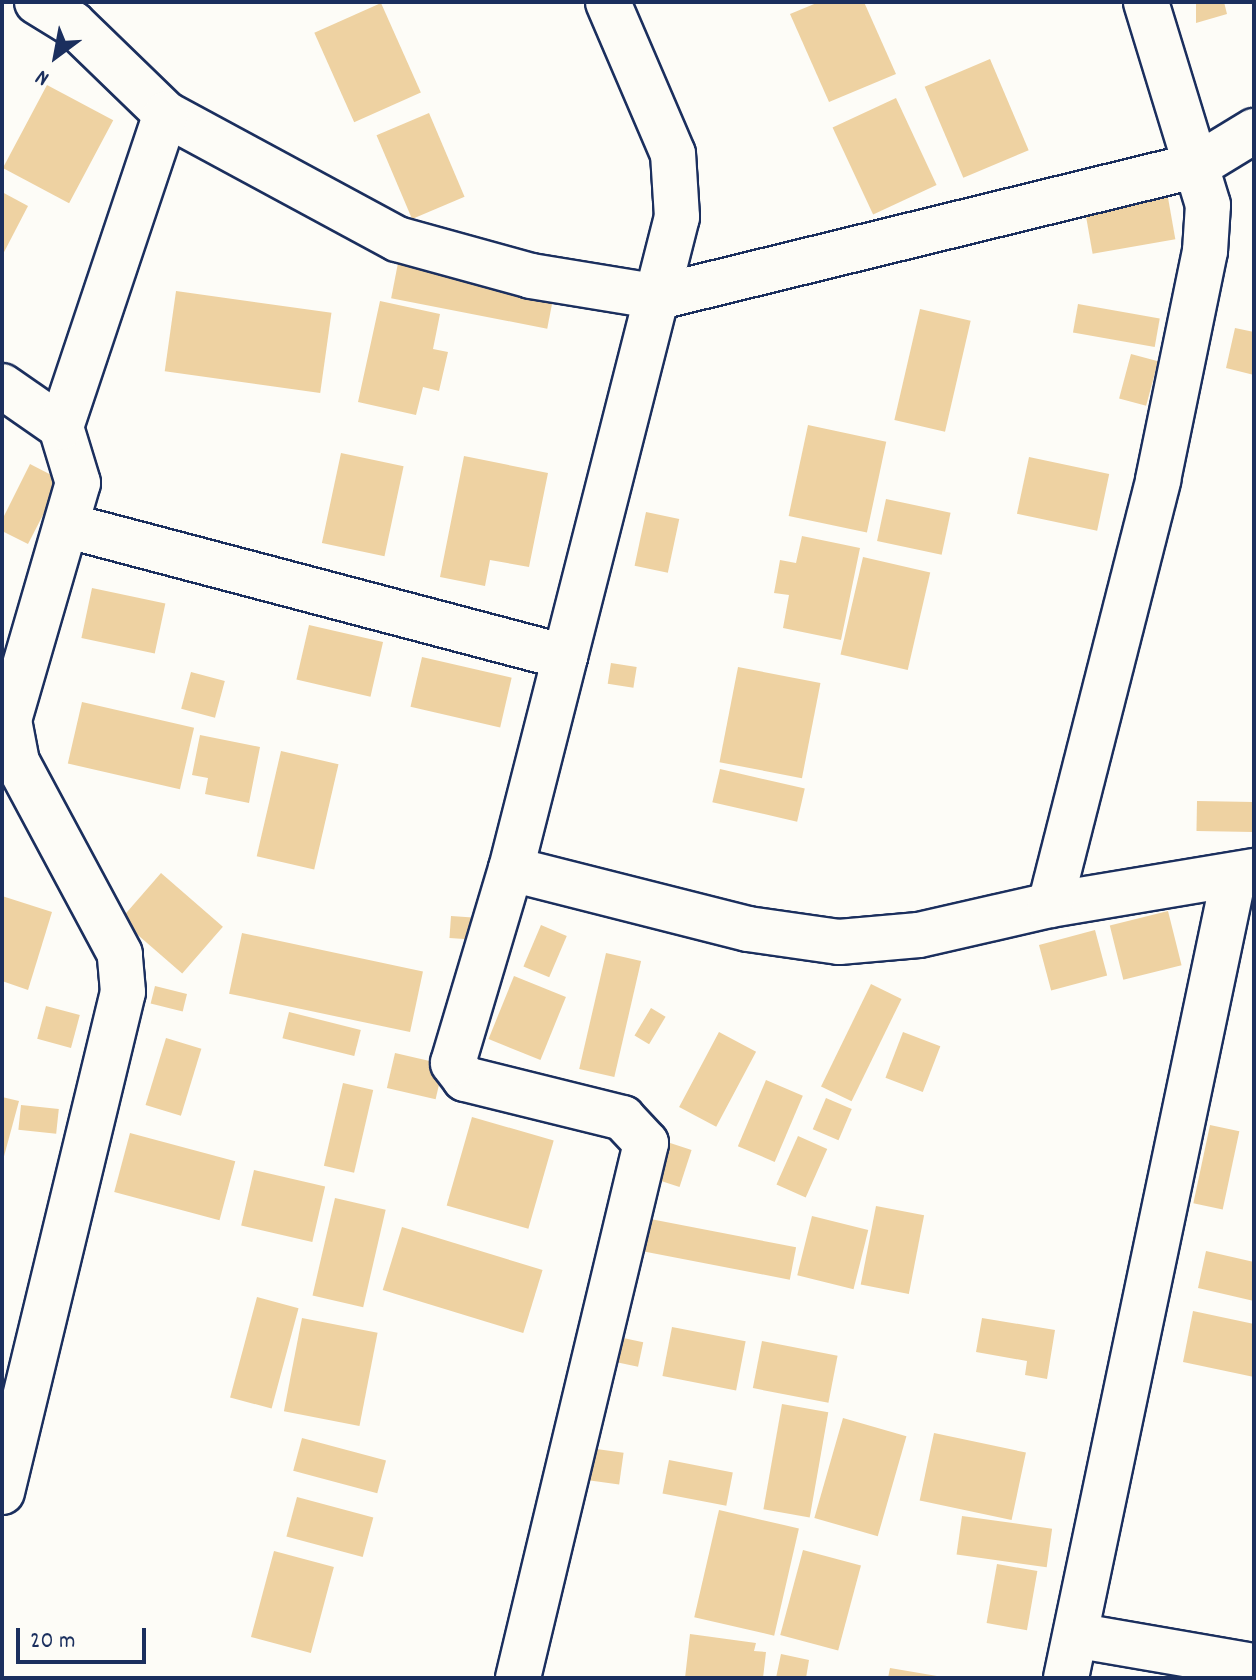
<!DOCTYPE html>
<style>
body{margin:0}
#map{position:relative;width:1256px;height:1680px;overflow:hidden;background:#fdfcf7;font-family:Dekko,sans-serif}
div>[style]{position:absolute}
.building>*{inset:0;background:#eed2a2;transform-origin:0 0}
.roads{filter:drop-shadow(2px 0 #1b2f5e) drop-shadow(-2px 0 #1b2f5e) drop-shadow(0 2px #1b2f5e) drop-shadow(0 -2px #1b2f5e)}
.minor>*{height:44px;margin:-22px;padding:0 22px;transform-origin:22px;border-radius:22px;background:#fdfcf7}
span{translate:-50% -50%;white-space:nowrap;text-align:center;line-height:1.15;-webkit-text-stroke:7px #fdfcf7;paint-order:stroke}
.frame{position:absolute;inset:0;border:4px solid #1b2f5e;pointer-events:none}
.north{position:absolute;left:16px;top:16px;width:80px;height:80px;-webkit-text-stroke:6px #fdfcf7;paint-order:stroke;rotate:212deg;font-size:22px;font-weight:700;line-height:32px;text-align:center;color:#1b2f5e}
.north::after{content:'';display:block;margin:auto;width:28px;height:36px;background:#1b2f5e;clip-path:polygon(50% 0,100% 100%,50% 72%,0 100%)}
.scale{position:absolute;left:16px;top:1628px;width:130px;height:36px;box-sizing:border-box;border:4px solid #1b2f5e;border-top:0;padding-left:10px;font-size:24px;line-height:28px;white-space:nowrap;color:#1b2f5e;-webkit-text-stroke:6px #fdfcf7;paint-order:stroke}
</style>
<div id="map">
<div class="building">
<i style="clip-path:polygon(819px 2px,864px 2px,896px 74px,829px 102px,790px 14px)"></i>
<i style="clip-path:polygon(1196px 2px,1224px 2px,1227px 14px,1196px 23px)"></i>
<i style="left:381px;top:3px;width:98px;height:73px;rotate:66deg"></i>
<i style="left:990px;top:59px;width:99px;height:71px;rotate:67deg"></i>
<i style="left:47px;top:85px;width:75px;height:94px;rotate:28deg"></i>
<i style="left:896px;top:98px;width:96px;height:70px;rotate:65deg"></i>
<i style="left:429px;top:113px;width:91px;height:57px;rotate:67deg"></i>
<i style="clip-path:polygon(2px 192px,28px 206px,2px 256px)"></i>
<i style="left:1167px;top:192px;width:48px;height:84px;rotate:80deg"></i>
<i style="left:398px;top:263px;width:159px;height:36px;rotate:11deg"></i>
<i style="left:176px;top:291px;width:157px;height:81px;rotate:8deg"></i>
<i style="clip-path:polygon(380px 301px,440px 314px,433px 349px,448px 352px,439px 391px,423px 387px,416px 415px,358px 402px)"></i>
<i style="left:1078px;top:304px;width:83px;height:29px;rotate:10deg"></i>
<i style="left:920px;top:309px;width:52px;height:114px;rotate:13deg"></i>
<i style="clip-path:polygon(1235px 328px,1254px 332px,1254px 375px,1226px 368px)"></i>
<i style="left:1131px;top:354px;width:28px;height:46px;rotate:15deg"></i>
<i style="left:808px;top:425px;width:80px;height:93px;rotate:12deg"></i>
<i style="left:341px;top:453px;width:64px;height:92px;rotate:12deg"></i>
<i style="clip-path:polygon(464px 456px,548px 473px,529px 567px,490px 560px,485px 586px,440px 577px)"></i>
<i style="left:1029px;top:457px;width:82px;height:58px;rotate:12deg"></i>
<i style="clip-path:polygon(30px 464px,61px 480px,28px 544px,2px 531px,2px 520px)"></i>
<i style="left:886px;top:499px;width:66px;height:43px;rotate:12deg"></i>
<i style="left:646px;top:512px;width:34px;height:55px;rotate:12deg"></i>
<i style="clip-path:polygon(802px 536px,860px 548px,841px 640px,783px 628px,789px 595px,774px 593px,780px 560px,796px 563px)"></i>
<i style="left:863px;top:557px;width:69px;height:100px;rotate:13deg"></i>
<i style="left:92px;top:588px;width:75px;height:51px;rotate:12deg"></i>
<i style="left:309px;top:625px;width:76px;height:56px;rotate:13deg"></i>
<i style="left:422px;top:657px;width:92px;height:51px;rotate:13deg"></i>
<i style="left:611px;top:663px;width:26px;height:21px;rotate:9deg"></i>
<i style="left:738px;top:667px;width:84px;height:97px;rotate:11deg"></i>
<i style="left:191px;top:672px;width:35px;height:38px;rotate:15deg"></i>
<i style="left:82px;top:702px;width:115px;height:63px;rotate:13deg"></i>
<i style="clip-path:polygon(200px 735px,260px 747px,249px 803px,205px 794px,208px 778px,192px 775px)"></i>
<i style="left:281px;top:751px;width:59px;height:108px;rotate:13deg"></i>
<i style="left:720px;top:769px;width:87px;height:34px;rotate:13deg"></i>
<i style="left:1197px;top:801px;width:57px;height:30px;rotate:1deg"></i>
<i style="left:161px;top:873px;width:82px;height:62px;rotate:41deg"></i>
<i style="clip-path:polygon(2px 896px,52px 912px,28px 990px,2px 981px)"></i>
<i style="left:1168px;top:911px;width:56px;height:60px;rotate:76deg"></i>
<i style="left:451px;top:916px;width:29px;height:22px;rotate:4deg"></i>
<i style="left:541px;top:925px;width:28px;height:45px;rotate:23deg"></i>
<i style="left:1095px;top:930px;width:47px;height:58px;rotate:75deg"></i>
<i style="left:242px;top:933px;width:185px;height:62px;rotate:12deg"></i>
<i style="left:606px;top:953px;width:36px;height:119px;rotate:13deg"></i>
<i style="left:514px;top:976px;width:56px;height:68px;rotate:22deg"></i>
<i style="left:871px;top:984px;width:34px;height:114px;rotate:26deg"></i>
<i style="left:155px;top:986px;width:33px;height:18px;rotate:14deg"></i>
<i style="left:46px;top:1006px;width:35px;height:34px;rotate:15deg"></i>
<i style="left:651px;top:1008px;width:17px;height:32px;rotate:31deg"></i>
<i style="left:289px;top:1012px;width:74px;height:27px;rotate:14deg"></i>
<i style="left:719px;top:1032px;width:42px;height:85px;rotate:28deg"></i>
<i style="left:903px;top:1032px;width:40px;height:49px;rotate:21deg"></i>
<i style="left:166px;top:1038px;width:37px;height:70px;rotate:17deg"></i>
<i style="left:395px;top:1053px;width:50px;height:36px;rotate:13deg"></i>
<i style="left:766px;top:1080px;width:40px;height:72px;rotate:23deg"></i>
<i style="left:343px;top:1083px;width:31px;height:85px;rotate:13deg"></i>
<i style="clip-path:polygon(2px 1097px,19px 1101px,3px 1160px,2px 1160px)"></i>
<i style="left:826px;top:1098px;width:28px;height:34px;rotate:23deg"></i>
<i style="left:21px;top:1105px;width:38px;height:25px;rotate:6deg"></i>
<i style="left:472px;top:1117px;width:85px;height:92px;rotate:16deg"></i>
<i style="left:1210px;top:1125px;width:30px;height:80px;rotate:12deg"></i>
<i style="left:130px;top:1133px;width:109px;height:61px;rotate:15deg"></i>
<i style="left:798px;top:1136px;width:32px;height:53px;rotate:24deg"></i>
<i style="left:664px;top:1141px;width:29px;height:39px;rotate:18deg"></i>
<i style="left:254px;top:1170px;width:73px;height:57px;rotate:13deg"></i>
<i style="left:335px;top:1198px;width:52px;height:100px;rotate:13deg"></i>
<i style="left:876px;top:1206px;width:49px;height:80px;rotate:11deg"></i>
<i style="left:812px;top:1216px;width:58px;height:61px;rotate:14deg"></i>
<i style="left:640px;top:1217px;width:159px;height:33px;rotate:11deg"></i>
<i style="left:402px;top:1227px;width:147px;height:66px;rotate:17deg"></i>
<i style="clip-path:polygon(1206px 1251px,1254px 1262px,1254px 1301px,1198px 1288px)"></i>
<i style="left:257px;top:1297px;width:43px;height:104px;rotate:15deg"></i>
<i style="clip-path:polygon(1193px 1311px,1254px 1324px,1254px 1377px,1183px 1362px)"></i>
<i style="left:302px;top:1318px;width:77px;height:95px;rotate:11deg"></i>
<i style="clip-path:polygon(982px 1318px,1055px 1330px,1047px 1379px,1025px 1375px,1027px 1361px,976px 1352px)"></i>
<i style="left:672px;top:1327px;width:75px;height:50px;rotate:11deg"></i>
<i style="left:609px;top:1335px;width:35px;height:25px;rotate:12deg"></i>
<i style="left:762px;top:1341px;width:77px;height:48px;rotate:11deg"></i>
<i style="left:782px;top:1404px;width:47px;height:107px;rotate:10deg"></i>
<i style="left:843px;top:1418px;width:66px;height:104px;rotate:16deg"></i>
<i style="left:934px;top:1433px;width:94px;height:69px;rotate:12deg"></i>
<i style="left:302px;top:1438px;width:87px;height:34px;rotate:15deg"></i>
<i style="left:582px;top:1447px;width:42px;height:32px;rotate:8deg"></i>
<i style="left:669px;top:1460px;width:65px;height:34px;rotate:11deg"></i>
<i style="left:297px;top:1497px;width:79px;height:41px;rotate:15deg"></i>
<i style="left:719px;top:1510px;width:82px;height:110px;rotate:13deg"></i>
<i style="left:962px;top:1516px;width:91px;height:39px;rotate:8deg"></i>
<i style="left:803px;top:1550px;width:60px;height:88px;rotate:15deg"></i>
<i style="left:274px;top:1551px;width:62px;height:89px;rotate:15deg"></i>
<i style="left:997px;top:1564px;width:41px;height:60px;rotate:10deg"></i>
<i style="clip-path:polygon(690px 1634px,756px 1643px,754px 1651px,766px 1652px,763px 1678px,685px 1678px)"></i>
<i style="clip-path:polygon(781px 1654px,809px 1660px,806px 1678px,776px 1678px)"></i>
<i style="clip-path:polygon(890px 1668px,937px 1676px,937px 1678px,888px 1678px)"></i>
</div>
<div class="roads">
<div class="minor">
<i style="left:37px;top:2px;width:42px;rotate:31.4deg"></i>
<i style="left:73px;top:24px;width:129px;rotate:44.1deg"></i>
<i style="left:166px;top:114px;width:263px;rotate:28.4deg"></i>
<i style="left:397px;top:239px;width:139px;rotate:15.4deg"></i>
<i style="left:531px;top:276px;width:130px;rotate:9.3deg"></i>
<i style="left:659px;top:297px;width:555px;rotate:-13.76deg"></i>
<i style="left:1198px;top:165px;width:66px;rotate:-31.3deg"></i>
<i style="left:2px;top:386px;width:72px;rotate:34.8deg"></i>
<i style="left:69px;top:526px;width:513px;rotate:14.79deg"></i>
<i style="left:511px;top:869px;width:244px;rotate:14.2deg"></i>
<i style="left:748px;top:929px;width:92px;rotate:8.1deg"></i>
<i style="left:839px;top:942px;width:80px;rotate:-5deg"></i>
<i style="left:919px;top:935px;width:134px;rotate:-12.9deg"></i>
<i style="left:1050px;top:905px;width:207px;rotate:-9.5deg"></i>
<i style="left:1050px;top:905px;width:439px;rotate:-75.7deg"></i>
<i style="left:1158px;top:480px;width:234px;rotate:-78.4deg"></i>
<i style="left:1205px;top:251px;width:46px;rotate:-86.3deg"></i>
<i style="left:1208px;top:205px;width:212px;rotate:-107deg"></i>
<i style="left:2px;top:1492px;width:514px;rotate:-76.4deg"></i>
<i style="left:123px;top:992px;width:38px;rotate:-95deg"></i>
<i style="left:120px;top:954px;width:218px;rotate:-118.2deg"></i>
<i style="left:17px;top:762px;width:43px;rotate:-100.8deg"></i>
<i style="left:9px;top:720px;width:247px;rotate:-73.8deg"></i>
<i style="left:78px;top:483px;width:59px;rotate:-106.9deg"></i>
<i style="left:61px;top:427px;width:330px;rotate:-71.5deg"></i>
<i style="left:1080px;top:1636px;width:177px;rotate:9.8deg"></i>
<i style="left:518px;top:1678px;width:550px;rotate:-76.54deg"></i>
<i style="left:646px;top:1143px;width:34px;rotate:-133deg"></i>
<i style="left:623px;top:1118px;width:163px;rotate:-166.1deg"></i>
<i style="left:465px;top:1079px;width:20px;rotate:-127deg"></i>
<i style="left:453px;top:1063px;width:202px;rotate:-73.4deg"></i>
<i style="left:511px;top:869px;width:673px;rotate:-75.72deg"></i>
<i style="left:677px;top:217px;width:63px;rotate:-93.6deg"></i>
<i style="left:673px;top:154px;width:165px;rotate:-113.2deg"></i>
<i style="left:1066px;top:1678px;width:820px;rotate:-78.18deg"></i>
</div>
</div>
<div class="frame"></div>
<div class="north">N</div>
<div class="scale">20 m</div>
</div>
